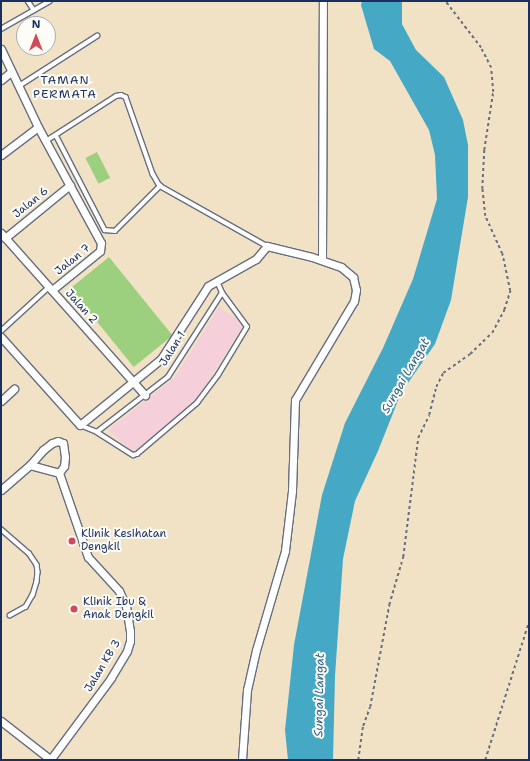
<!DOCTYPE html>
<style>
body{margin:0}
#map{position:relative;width:530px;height:761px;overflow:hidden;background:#f1e2c5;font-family:"Shantell Sans",sans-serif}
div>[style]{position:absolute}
.built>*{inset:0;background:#f5cfd9}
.green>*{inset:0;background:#9ccf7e;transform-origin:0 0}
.water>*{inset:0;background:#45a8c5}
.path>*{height:1.5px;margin-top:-0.75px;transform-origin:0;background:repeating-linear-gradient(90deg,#666e82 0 3px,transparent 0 6px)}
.roads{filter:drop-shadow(1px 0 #666e82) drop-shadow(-1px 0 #666e82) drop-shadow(0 1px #666e82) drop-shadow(0 -1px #666e82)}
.service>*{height:3.5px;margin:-1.75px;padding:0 1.75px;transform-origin:1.75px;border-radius:1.75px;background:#fff}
.minor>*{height:7px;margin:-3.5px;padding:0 3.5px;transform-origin:3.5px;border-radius:3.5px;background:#fff}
.dots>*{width:11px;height:11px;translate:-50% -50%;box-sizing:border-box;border:2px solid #fdfcf7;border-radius:50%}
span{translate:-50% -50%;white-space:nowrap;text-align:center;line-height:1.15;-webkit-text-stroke:4px #fdfcf7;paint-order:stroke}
.street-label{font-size:11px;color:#1b2f5e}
.poi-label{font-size:11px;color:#1b2f5e}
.left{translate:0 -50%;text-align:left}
.neighbourhood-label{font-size:12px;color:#1b2f5e;letter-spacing:1px}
.water-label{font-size:12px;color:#2c5f87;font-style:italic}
.frame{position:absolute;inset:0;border:2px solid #1b2f5e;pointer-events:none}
.north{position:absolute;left:16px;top:16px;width:40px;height:40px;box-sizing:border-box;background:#fdfcf7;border:1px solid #a3aaba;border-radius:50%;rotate:0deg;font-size:11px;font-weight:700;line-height:16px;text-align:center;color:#1b2f5e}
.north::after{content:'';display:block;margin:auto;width:14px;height:18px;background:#d1495b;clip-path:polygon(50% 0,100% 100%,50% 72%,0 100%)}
</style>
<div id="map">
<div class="built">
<i style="clip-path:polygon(219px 307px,244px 324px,195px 402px,133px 453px,108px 430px,175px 377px)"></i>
</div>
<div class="green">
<i style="left:97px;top:152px;width:29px;height:13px;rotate:63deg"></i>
<i style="left:109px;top:257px;width:101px;height:50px;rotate:51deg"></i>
</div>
<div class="water">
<i style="clip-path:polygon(362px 1px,402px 1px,402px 24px,416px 50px,444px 77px,463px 120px,468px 145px,468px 197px,451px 300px,435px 344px,401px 393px,378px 451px,355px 501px,343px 559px,335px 676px,333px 760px,288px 760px,285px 730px,294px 645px,322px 495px,345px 423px,383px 348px,413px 279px,437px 199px,435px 155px,429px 130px,390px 61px,374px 49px,361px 5px)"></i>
</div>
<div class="path">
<i style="left:358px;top:760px;width:34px;rotate:-82deg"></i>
<i style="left:363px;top:726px;width:20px;rotate:-70deg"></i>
<i style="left:370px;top:707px;width:104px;rotate:-79.4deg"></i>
<i style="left:389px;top:605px;width:50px;rotate:-73.7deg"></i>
<i style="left:403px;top:557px;width:120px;rotate:-82.8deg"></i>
<i style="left:418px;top:438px;width:25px;rotate:-64deg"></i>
<i style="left:429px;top:415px;width:29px;rotate:-76deg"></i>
<i style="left:436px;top:387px;width:16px;rotate:-63deg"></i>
<i style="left:443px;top:373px;width:33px;rotate:-35deg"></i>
<i style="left:470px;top:354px;width:30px;rotate:-44deg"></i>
<i style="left:492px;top:333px;width:26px;rotate:-62deg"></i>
<i style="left:504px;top:310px;width:20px;rotate:-72deg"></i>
<i style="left:510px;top:291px;width:38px;rotate:-102deg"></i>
<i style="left:502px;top:254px;width:42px;rotate:-114.1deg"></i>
<i style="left:485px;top:216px;width:27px;rotate:-96deg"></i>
<i style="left:482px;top:189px;width:39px;rotate:-87deg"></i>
<i style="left:484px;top:150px;width:59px;rotate:-81.2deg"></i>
<i style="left:493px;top:92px;width:24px;rotate:-95deg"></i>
<i style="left:491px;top:68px;width:22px;rotate:-117deg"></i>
<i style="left:481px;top:48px;width:59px;rotate:-127.5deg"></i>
<i style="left:485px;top:760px;width:146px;rotate:-72.4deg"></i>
</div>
<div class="roads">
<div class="service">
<i style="left:28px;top:1px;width:11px;rotate:56deg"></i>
<i style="left:1px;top:29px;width:56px;rotate:-29.7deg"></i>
<i style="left:19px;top:86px;width:93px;rotate:-32.7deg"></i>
<i style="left:56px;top:135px;width:107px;rotate:62.7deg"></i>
<i style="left:105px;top:230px;width:10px;rotate:6deg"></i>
<i style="left:115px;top:231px;width:64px;rotate:-45deg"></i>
<i style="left:46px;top:141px;width:83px;rotate:-32.7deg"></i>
<i style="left:116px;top:96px;width:5px;rotate:-11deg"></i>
<i style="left:121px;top:95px;width:5px;rotate:22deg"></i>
<i style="left:126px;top:97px;width:82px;rotate:70.7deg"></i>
<i style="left:153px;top:174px;width:14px;rotate:60deg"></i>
<i style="left:160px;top:186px;width:123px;rotate:29.3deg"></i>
<i style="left:1px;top:331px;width:65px;rotate:-42.5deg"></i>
<i style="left:80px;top:425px;width:18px;rotate:22deg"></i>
<i style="left:97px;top:432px;width:90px;rotate:-37.8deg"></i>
<i style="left:168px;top:377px;width:100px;rotate:-57.3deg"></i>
<i style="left:222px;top:293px;width:13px;rotate:-113deg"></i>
<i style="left:97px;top:432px;width:43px;rotate:32.6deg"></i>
<i style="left:133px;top:455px;width:4px;rotate:-14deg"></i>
<i style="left:137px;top:454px;width:79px;rotate:-40.4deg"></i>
<i style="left:197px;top:403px;width:35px;rotate:-53deg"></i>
<i style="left:218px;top:375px;width:56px;rotate:-58.9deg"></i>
<i style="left:247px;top:327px;width:42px;rotate:-126.3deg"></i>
<i style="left:1px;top:529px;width:37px;rotate:41deg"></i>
<i style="left:29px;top:553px;width:14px;rotate:56deg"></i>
<i style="left:37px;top:565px;width:7px;rotate:82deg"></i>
<i style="left:38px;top:572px;width:10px;rotate:96deg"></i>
<i style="left:37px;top:582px;width:14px;rotate:107deg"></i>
<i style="left:33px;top:595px;width:14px;rotate:120deg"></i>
<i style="left:26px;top:607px;width:18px;rotate:151deg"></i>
</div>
<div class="minor">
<i style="left:1px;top:49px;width:86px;rotate:64.6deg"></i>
<i style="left:38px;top:127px;width:132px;rotate:61.5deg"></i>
<i style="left:101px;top:243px;width:8px;rotate:97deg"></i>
<i style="left:100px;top:251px;width:62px;rotate:140.9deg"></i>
<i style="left:1px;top:80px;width:13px;rotate:-39deg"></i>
<i style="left:1px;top:155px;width:46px;rotate:-37.1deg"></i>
<i style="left:1px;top:233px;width:217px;rotate:48.4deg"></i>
<i style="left:5px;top:238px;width:84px;rotate:-39.2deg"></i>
<i style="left:322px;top:260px;width:259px;rotate:-89.8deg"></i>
<i style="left:1px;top:337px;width:118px;rotate:48.1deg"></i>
<i style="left:80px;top:425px;width:104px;rotate:-39.2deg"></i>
<i style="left:161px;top:359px;width:87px;rotate:-57.2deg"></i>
<i style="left:208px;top:286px;width:55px;rotate:-29.4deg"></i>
<i style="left:256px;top:259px;width:17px;rotate:-50deg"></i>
<i style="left:267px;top:246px;width:46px;rotate:13.7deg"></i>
<i style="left:312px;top:257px;width:31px;rotate:19deg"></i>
<i style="left:341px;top:267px;width:16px;rotate:40deg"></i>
<i style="left:353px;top:277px;width:13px;rotate:77deg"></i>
<i style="left:356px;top:290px;width:11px;rotate:100deg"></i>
<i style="left:354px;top:301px;width:115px;rotate:120.8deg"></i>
<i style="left:295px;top:400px;width:91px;rotate:91.9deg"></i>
<i style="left:292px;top:491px;width:60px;rotate:96.7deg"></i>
<i style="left:285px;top:551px;width:103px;rotate:106.3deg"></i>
<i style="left:256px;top:650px;width:41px;rotate:102.7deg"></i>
<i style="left:247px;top:690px;width:70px;rotate:94.1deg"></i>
<i style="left:1px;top:401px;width:18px;rotate:-43deg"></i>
<i style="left:30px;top:465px;width:30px;rotate:15deg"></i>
<i style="left:59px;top:473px;width:89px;rotate:71deg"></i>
<i style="left:88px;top:557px;width:46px;rotate:47.6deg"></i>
<i style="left:119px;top:591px;width:17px;rotate:65deg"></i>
<i style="left:126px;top:606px;width:25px;rotate:81deg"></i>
<i style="left:130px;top:631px;width:10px;rotate:90deg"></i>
<i style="left:130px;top:641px;width:10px;rotate:107deg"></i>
<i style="left:127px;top:651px;width:31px;rotate:121deg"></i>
<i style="left:111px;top:678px;width:102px;rotate:126.6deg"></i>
<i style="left:1px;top:490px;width:38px;rotate:-41deg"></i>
<i style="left:30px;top:465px;width:20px;rotate:-49deg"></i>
<i style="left:43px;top:450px;width:11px;rotate:-38deg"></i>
<i style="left:52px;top:443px;width:6px;rotate:-18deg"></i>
<i style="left:58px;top:441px;width:5px;rotate:22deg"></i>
<i style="left:63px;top:443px;width:14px;rotate:82deg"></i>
<i style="left:65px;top:457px;width:9px;rotate:96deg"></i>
<i style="left:64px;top:466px;width:9px;rotate:126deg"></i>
<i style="left:1px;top:721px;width:63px;rotate:38deg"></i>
</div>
</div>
<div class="dots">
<i style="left:72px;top:541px;background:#d1495b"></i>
<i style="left:74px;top:609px;background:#d1495b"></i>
</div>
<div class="street-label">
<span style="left:31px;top:203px;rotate:-39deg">Jalan 6</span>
<span style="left:73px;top:260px;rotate:-39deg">Jalan 7</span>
<span style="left:81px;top:307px;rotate:48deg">Jalan 2</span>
<span style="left:173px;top:349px;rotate:-58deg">Jalan 1</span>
<span style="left:103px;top:666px;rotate:-59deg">Jalan KB 3</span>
</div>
<div class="poi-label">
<span class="left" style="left:81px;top:541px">Klinik Kesihatan<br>Dengkil</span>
<span class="left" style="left:83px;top:609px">Klinik Ibu &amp;<br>Anak Dengkil</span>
</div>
<div class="neighbourhood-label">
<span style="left:65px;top:88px">TAMAN<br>PERMATA</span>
</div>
<div class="water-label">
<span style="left:406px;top:376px;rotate:-60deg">Sungai Langat</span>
<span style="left:320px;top:695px;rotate:-89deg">Sungai Langat</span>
</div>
<div class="frame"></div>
<div class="north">N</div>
</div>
